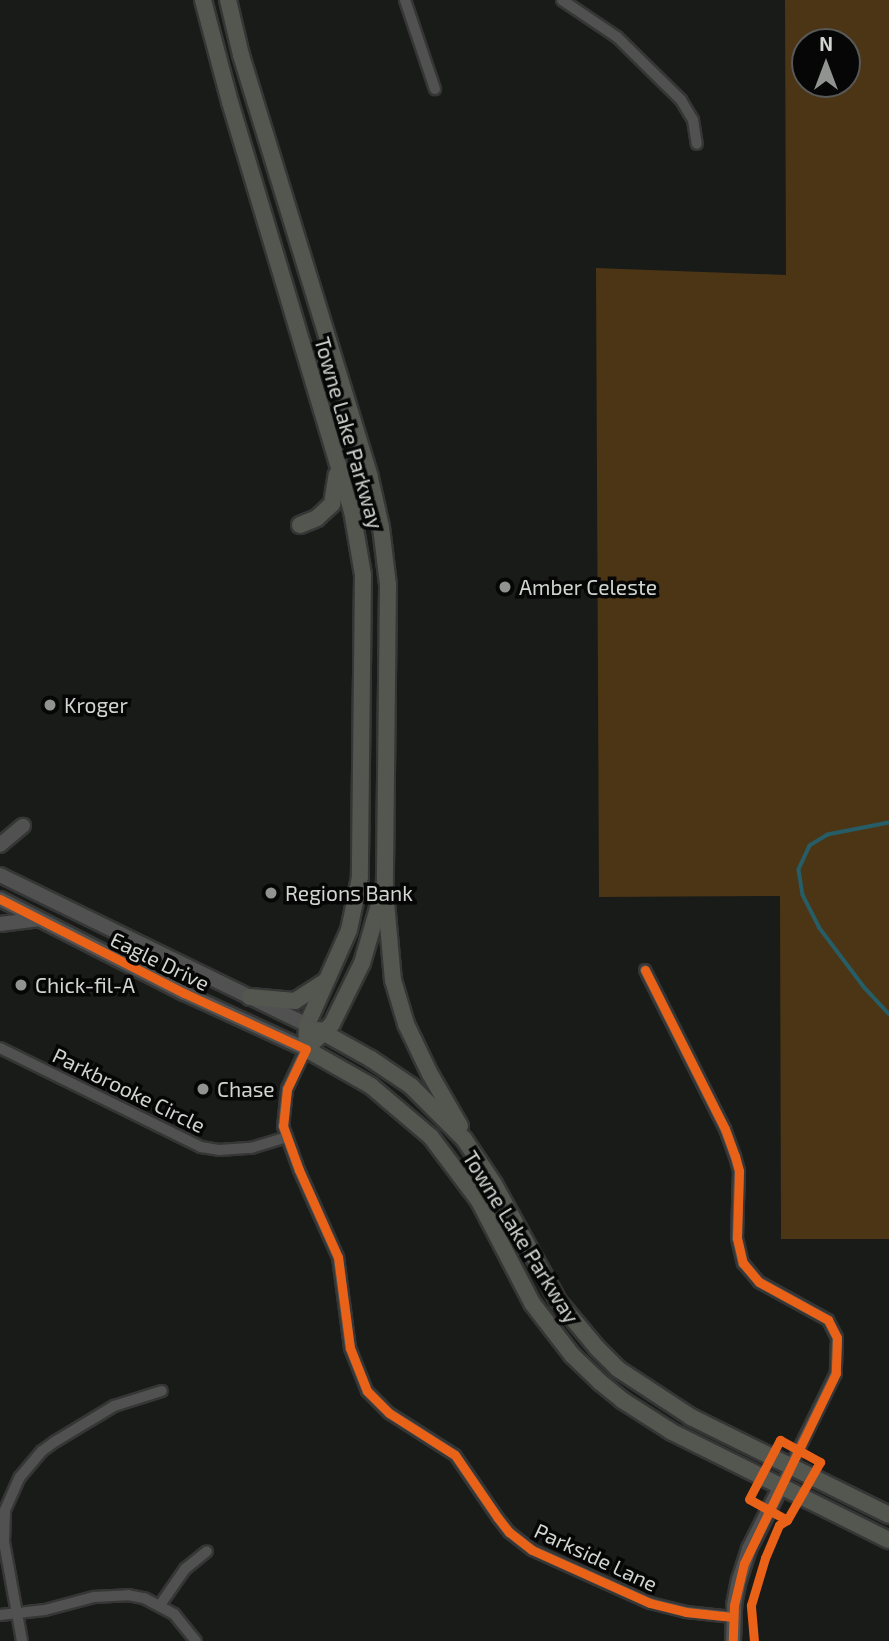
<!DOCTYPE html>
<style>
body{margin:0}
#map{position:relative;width:889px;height:1641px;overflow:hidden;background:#191b18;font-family:"Exo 2",sans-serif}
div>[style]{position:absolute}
.green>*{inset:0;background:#4b3515}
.stream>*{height:3.5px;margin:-1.75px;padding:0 1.75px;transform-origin:1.75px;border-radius:1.75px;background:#265d66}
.roads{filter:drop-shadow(2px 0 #353635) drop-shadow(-2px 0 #353635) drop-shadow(0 2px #353635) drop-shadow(0 -2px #353635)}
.minor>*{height:10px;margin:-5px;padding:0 5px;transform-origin:5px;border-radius:5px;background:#505150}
.tertiary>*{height:14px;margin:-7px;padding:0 7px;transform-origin:7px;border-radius:7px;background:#505150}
.secondary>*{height:16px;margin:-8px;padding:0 8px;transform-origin:8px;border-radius:8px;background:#545650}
.cycleway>*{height:9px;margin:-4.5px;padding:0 4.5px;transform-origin:4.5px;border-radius:4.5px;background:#ea6118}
.dots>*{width:19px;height:19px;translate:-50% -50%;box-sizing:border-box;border:4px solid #050605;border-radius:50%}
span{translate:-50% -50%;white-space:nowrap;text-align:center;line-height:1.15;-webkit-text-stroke:7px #050605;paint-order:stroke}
.street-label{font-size:21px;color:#d1d4d1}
.poi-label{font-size:21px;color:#d1d4d1}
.left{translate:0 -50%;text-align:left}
.north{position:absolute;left:791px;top:28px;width:70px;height:70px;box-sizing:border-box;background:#050605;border:2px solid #575857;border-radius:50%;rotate:0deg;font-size:19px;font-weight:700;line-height:28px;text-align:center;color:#d1d4d1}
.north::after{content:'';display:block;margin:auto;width:24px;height:32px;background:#919390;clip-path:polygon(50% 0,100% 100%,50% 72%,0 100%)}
</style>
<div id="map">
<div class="green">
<i style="clip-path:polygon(evenodd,785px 0,889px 0,889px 1239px,781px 1239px,780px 896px,599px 897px,596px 268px,786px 275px,785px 0,847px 42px,847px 84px,805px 84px,805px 42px,847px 42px)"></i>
</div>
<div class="stream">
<i style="left:889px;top:823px;width:62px;rotate:168.9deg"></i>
<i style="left:828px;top:835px;width:21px;rotate:149deg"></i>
<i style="left:810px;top:846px;width:26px;rotate:115deg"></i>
<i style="left:799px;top:870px;width:25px;rotate:81deg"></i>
<i style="left:803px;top:895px;width:36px;rotate:63deg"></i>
<i style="left:819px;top:927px;width:76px;rotate:53deg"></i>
<i style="left:865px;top:988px;width:35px;rotate:47deg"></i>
</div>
<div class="roads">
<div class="minor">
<i style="left:405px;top:0;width:94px;rotate:71.4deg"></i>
<i style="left:562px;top:0;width:66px;rotate:33.9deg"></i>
<i style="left:617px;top:37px;width:90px;rotate:44.5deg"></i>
<i style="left:681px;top:100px;width:23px;rotate:59deg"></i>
<i style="left:693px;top:120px;width:24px;rotate:81deg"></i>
<i style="left:645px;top:970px;width:178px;rotate:63.3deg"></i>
<i style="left:725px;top:1129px;width:29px;rotate:70deg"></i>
<i style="left:735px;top:1156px;width:16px;rotate:75deg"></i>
<i style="left:739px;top:1171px;width:67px;rotate:91.7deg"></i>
<i style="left:737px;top:1238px;width:26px;rotate:77deg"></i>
<i style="left:743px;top:1263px;width:25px;rotate:50deg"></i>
<i style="left:759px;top:1282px;width:79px;rotate:28.8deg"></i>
<i style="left:828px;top:1320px;width:20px;rotate:63deg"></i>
<i style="left:837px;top:1338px;width:35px;rotate:92deg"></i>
<i style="left:836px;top:1373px;width:126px;rotate:116deg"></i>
<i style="left:0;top:1048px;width:224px;rotate:26.2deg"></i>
<i style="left:201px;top:1147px;width:18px;rotate:9deg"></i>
<i style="left:219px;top:1150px;width:32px;rotate:-4deg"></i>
<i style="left:251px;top:1148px;width:37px;rotate:-17deg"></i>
<i style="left:306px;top:1049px;width:44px;rotate:115.4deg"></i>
<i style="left:287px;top:1089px;width:37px;rotate:96deg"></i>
<i style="left:283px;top:1126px;width:47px;rotate:70deg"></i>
<i style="left:299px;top:1170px;width:95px;rotate:65.9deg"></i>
<i style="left:338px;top:1257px;width:92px;rotate:82.5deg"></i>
<i style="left:350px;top:1348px;width:46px;rotate:68.4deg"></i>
<i style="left:367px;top:1391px;width:31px;rotate:45deg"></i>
<i style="left:389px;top:1413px;width:78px;rotate:32.5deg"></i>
<i style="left:455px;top:1455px;width:76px;rotate:55.7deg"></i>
<i style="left:498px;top:1518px;width:18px;rotate:52deg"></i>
<i style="left:509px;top:1532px;width:29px;rotate:38deg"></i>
<i style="left:532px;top:1550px;width:129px;rotate:24.2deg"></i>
<i style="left:650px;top:1603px;width:37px;rotate:14deg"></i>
<i style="left:686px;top:1612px;width:47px;rotate:6.1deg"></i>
<i style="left:160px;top:1605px;width:44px;rotate:-55.2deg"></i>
<i style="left:185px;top:1569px;width:28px;rotate:-39deg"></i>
<i style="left:0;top:1615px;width:45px;rotate:-6.3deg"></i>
<i style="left:45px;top:1610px;width:51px;rotate:-14.9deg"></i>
<i style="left:94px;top:1597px;width:34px;rotate:-3deg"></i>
<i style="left:128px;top:1595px;width:16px;rotate:11deg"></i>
<i style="left:144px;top:1598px;width:34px;rotate:28deg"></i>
<i style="left:174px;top:1614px;width:35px;rotate:51deg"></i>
<i style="left:22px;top:1641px;width:101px;rotate:-100.3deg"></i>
<i style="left:4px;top:1542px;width:32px;rotate:-88deg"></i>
<i style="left:5px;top:1510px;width:36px;rotate:-66deg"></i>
<i style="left:20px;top:1477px;width:34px;rotate:-50deg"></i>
<i style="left:42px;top:1451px;width:17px;rotate:-36deg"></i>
<i style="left:56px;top:1441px;width:68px;rotate:-31.1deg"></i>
<i style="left:114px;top:1406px;width:50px;rotate:-17.4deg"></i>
</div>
<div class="tertiary">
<i style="left:0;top:845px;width:30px;rotate:-40deg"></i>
<i style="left:0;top:875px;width:342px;rotate:26deg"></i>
<i style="left:0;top:899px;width:207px;rotate:27.1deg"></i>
<i style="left:184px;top:993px;width:134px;rotate:24.7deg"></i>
<i style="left:0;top:924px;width:38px;rotate:-7deg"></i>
<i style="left:733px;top:1641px;width:36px;rotate:-88deg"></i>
<i style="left:734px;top:1605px;width:25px;rotate:-79deg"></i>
<i style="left:739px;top:1580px;width:33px;rotate:-72deg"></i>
<i style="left:749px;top:1549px;width:71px;rotate:-63.1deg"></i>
</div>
<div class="secondary">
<i style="left:203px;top:0;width:106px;rotate:75.2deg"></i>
<i style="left:230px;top:102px;width:427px;rotate:73.4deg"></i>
<i style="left:352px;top:511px;width:65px;rotate:80.2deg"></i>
<i style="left:363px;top:575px;width:302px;rotate:90.6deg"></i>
<i style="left:360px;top:877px;width:54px;rotate:101.7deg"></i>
<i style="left:349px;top:930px;width:104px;rotate:113.9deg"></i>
<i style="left:307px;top:1025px;width:24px;rotate:92deg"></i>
<i style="left:228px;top:0;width:57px;rotate:76.7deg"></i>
<i style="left:241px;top:55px;width:442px;rotate:73deg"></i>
<i style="left:370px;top:478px;width:50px;rotate:77.3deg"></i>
<i style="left:381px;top:527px;width:58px;rotate:83.1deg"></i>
<i style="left:388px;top:585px;width:299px;rotate:90.6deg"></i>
<i style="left:385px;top:884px;width:82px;rotate:106.2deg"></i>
<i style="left:362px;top:963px;width:68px;rotate:116.2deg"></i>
<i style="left:332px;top:1024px;width:36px;rotate:136deg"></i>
<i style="left:300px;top:525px;width:18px;rotate:-22deg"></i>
<i style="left:317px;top:518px;width:21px;rotate:-43deg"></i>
<i style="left:332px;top:504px;width:30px;rotate:-81deg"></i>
<i style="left:386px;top:902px;width:78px;rotate:84.9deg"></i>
<i style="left:393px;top:980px;width:46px;rotate:73.5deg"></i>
<i style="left:406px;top:1024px;width:55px;rotate:64.4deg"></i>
<i style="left:430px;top:1074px;width:60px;rotate:60deg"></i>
<i style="left:250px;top:997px;width:45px;rotate:5.1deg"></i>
<i style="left:295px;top:1001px;width:35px;rotate:-33deg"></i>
<i style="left:319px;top:1030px;width:60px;rotate:29.1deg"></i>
<i style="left:371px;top:1059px;width:48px;rotate:34deg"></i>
<i style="left:411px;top:1086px;width:75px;rotate:45deg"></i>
<i style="left:464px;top:1139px;width:54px;rotate:56.3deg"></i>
<i style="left:494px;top:1184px;width:133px;rotate:61.3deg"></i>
<i style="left:558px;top:1301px;width:61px;rotate:50.3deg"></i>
<i style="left:597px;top:1348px;width:30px;rotate:45deg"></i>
<i style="left:618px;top:1369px;width:87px;rotate:33.3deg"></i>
<i style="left:691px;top:1417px;width:221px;rotate:26.3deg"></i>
<i style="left:306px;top:1049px;width:75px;rotate:29.6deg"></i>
<i style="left:371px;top:1086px;width:79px;rotate:40.4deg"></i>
<i style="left:431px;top:1137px;width:80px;rotate:53.1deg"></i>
<i style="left:479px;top:1201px;width:115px;rotate:62.5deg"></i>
<i style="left:532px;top:1303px;width:66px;rotate:52.4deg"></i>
<i style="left:572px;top:1355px;width:39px;rotate:44deg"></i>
<i style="left:600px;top:1382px;width:28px;rotate:39deg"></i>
<i style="left:622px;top:1400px;width:59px;rotate:32.6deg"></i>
<i style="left:672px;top:1432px;width:242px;rotate:26.5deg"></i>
</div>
</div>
<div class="cycleway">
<i style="left:0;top:899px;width:207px;rotate:27.1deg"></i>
<i style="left:184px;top:993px;width:134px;rotate:24.7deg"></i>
<i style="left:306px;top:1049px;width:44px;rotate:115.4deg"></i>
<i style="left:287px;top:1089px;width:37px;rotate:96deg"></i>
<i style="left:283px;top:1126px;width:47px;rotate:70deg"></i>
<i style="left:299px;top:1170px;width:95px;rotate:65.9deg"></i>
<i style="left:338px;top:1257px;width:92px;rotate:82.5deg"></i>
<i style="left:350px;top:1348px;width:46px;rotate:68.4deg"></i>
<i style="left:367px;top:1391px;width:31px;rotate:45deg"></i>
<i style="left:389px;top:1413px;width:78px;rotate:32.5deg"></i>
<i style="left:455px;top:1455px;width:76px;rotate:55.7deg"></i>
<i style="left:498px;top:1518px;width:18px;rotate:52deg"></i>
<i style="left:509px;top:1532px;width:29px;rotate:38deg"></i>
<i style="left:532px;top:1550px;width:129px;rotate:24.2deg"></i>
<i style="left:650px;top:1603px;width:37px;rotate:14deg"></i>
<i style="left:686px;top:1612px;width:47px;rotate:6.1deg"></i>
<i style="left:645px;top:970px;width:178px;rotate:63.3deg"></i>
<i style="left:725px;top:1129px;width:29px;rotate:70deg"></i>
<i style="left:735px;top:1156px;width:16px;rotate:75deg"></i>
<i style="left:739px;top:1171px;width:67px;rotate:91.7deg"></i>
<i style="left:737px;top:1238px;width:26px;rotate:77deg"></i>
<i style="left:743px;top:1263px;width:25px;rotate:50deg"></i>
<i style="left:759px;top:1282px;width:79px;rotate:28.8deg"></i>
<i style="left:828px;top:1320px;width:20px;rotate:63deg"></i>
<i style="left:837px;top:1338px;width:35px;rotate:92deg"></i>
<i style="left:836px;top:1373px;width:211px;rotate:115.8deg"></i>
<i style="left:744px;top:1563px;width:43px;rotate:103.4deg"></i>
<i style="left:734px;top:1605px;width:36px;rotate:92deg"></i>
<i style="left:780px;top:1440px;width:46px;rotate:28.8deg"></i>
<i style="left:820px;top:1462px;width:67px;rotate:119.6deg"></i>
<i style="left:787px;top:1520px;width:43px;rotate:-151.1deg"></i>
<i style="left:749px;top:1499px;width:67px;rotate:-62.3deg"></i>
<i style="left:754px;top:1641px;width:36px;rotate:-95deg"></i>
<i style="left:751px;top:1605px;width:49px;rotate:-73.4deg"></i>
<i style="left:765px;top:1558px;width:36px;rotate:-67deg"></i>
<i style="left:779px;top:1525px;width:9px;rotate:-32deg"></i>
</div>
<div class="dots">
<i style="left:505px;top:587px;background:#919390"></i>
<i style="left:50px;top:705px;background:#919390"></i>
<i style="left:271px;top:893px;background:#919390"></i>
<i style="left:21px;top:985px;background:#919390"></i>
<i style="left:203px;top:1089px;background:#919390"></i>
</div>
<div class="street-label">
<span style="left:349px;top:433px;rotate:74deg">Towne Lake Parkway</span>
<span style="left:160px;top:961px;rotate:26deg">Eagle Drive</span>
<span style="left:129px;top:1090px;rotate:26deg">Parkbrooke Circle</span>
<span style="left:521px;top:1237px;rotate:58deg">Towne Lake Parkway</span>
<span style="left:596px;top:1557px;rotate:25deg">Parkside Lane</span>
</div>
<div class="poi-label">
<span class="left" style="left:519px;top:587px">Amber Celeste</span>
<span class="left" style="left:64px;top:705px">Kroger</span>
<span class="left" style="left:285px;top:893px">Regions Bank</span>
<span class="left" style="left:35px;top:985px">Chick-fil-A</span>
<span class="left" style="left:217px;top:1089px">Chase</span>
</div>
<div class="north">N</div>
</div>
